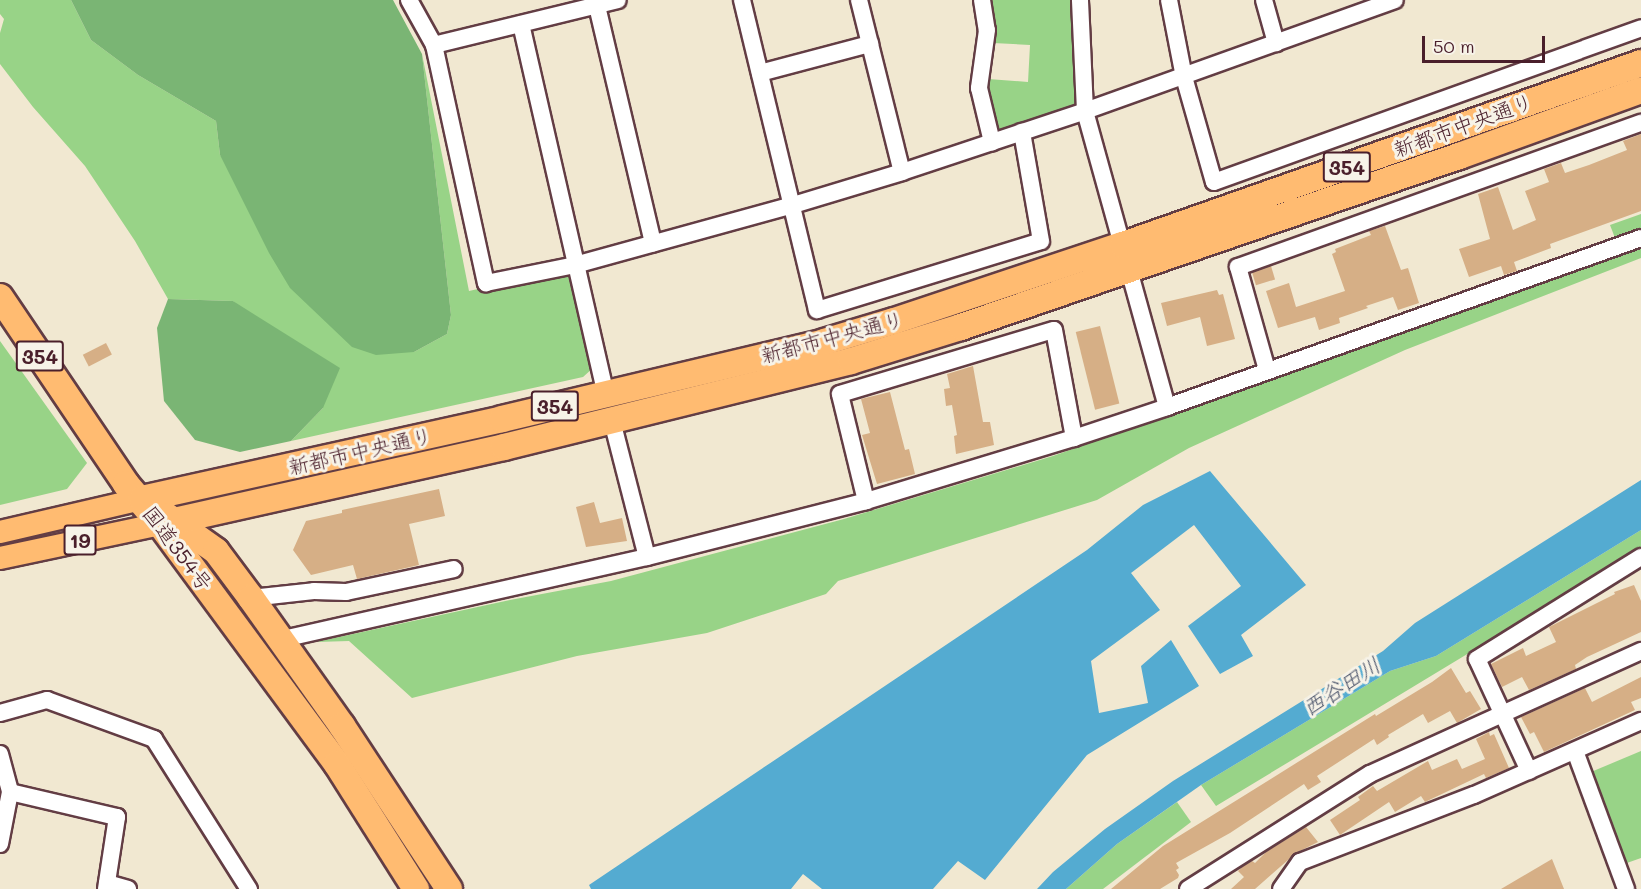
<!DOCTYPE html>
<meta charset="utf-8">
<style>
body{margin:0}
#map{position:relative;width:1641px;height:889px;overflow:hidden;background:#f1e8d1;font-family:Mali,"Klee One",sans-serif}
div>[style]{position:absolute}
.green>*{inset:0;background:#98d387}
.forest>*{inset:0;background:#7ab574}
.water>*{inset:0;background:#54abd1}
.building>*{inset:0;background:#d6af86;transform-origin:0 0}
.roads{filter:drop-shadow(2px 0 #633d44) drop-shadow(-2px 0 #633d44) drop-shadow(0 2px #633d44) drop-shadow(0 -2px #633d44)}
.minor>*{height:16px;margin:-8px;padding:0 8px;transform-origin:8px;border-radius:8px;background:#fff}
.major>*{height:22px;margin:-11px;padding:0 11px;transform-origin:11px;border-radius:11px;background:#ffbb71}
.highway>*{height:26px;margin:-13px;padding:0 13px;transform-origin:13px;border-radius:13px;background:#ffbb71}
span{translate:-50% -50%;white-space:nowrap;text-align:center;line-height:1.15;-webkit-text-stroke:6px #f7f3e8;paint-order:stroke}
.shield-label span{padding:2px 4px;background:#f7f3e8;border:2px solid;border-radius:4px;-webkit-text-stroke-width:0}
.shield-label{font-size:20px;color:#4a1f2b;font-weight:700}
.street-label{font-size:21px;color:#4a1f2b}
.water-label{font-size:22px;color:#4e576d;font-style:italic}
.scale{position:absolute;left:1422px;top:36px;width:123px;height:27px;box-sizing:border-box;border:3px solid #4a1f2b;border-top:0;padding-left:8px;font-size:18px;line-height:21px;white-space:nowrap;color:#4a1f2b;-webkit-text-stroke:4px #f7f3e8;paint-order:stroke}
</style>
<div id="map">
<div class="green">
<i style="clip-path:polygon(0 0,71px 0,91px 40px,138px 75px,216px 121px,220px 155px,414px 352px,447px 334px,451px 315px,422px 54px,469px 291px,562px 270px,568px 275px,593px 368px,583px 377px,291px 441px,323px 408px,233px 301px,168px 299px,135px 241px,85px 166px,33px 107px,0 64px,0 33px,4px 19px,0 14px)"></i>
<i style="clip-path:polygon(989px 0,1073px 0,1077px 101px,1072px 107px,1002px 131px,996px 127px,988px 79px,1028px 82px,1030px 45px,993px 43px)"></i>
<i style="clip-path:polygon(1641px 214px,1641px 229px,1615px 238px,1610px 225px)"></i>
<i style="clip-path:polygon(1641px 248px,1641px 258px,1405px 350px,1189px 448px,1097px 500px,838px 581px,826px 594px,707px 633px,577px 656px,412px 698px,349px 641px,316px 642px,510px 600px,611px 581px,844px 519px,1053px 456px)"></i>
<i style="clip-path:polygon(0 341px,87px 463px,67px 489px,0 505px)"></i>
<i style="clip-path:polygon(1641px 530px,1641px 549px,1216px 806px,1201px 785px,1390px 671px,1436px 656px)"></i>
<i style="clip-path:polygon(1641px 751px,1641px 858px,1624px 864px,1591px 772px)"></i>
<i style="clip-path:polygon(1177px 802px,1191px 822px,1103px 889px,1066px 889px,1117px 844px)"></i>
</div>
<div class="forest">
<i style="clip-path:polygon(71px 0,393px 0,422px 54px,451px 315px,447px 334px,414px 352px,376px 355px,352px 347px,290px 288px,269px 253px,220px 155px,216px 121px,138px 75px,91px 40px)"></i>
<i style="clip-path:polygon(168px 299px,233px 301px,340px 368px,323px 408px,291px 441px,240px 452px,195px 440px,164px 401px,157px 328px)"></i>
</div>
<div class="water">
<i style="clip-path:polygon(1210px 471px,1306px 585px,1241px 635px,1253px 656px,1220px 674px,1188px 626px,1241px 586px,1194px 525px,1131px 573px,1160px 610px,1091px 661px,1099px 713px,1148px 703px,1141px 666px,1171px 640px,1199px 686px,1087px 755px,985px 880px,958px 861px,933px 889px,822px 889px,803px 874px,791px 889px,591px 889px,589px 885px,1087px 550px,1143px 505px)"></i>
<i style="clip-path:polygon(1641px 480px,1641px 530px,1436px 656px,1390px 671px,1201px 785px,1117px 844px,1066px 889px,1037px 889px,1053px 872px,1105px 829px,1173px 781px,1383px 651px,1415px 623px)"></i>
</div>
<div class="building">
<i style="clip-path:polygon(1641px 134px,1641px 211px,1550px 244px,1551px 248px,1514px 262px,1517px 271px,1504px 275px,1501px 266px,1469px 277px,1459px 249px,1490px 239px,1478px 194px,1498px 187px,1513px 230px,1536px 220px,1525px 191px,1549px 182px,1544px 169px,1561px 163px,1565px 173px,1589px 165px,1627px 150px,1623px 141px)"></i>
<i style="clip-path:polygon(1385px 226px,1401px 270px,1408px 268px,1419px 303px,1398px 310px,1393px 297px,1366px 306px,1368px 308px,1339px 318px,1340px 323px,1319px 330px,1315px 317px,1278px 328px,1266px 291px,1289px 283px,1296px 307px,1345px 291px,1332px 254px,1336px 252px,1335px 249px,1371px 235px,1369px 231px)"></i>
<i style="left:1271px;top:266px;width:14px;height:20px;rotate:73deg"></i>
<i style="clip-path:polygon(1217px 290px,1219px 295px,1223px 294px,1235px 339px,1207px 346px,1200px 317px,1167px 326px,1161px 303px)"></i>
<i style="left:1100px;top:326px;width:80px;height:25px;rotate:76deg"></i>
<i style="left:106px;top:343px;width:13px;height:26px;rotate:63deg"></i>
<i style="clip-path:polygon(973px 366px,983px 422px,990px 422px,994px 445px,956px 454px,954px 436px,957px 435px,952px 405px,946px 406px,944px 389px,950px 388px,947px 374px)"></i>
<i style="clip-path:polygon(890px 392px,905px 450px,909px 449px,915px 474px,877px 484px,862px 435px,870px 433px,861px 399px)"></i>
<i style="clip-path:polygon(439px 489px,445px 516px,409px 524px,419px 565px,357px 579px,353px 565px,311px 575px,293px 550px,306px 521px,342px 513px,342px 510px)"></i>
<i style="clip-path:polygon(594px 502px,600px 523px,622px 518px,627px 541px,586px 547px,576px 507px)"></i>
<i style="clip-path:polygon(1634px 585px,1641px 601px,1641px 632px,1587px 657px,1575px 665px,1576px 669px,1529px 690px,1522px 677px,1502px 687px,1491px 664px,1523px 648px,1526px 656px,1556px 642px,1549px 627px,1615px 594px,1614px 592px)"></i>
<i style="clip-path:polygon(1451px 668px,1466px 693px,1470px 691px,1481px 709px,1457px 723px,1450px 711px,1428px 723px,1423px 714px,1388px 735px,1389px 737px,1377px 745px,1374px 739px,1334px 765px,1317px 776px,1321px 782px,1308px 790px,1304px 784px,1230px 833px,1176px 863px,1179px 868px,1176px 870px,1179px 875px,1178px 878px,1160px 889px,1111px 889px,1163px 846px,1375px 714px,1376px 716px,1432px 682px)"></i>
<i style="clip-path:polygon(1641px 677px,1641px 698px,1631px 702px,1635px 710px,1544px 752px,1534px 732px,1530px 734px,1521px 717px,1585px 688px,1592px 702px)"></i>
<i style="clip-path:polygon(1489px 732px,1490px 736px,1494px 734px,1509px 768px,1486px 778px,1484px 774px,1425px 802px,1421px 796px,1395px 812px,1389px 802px,1340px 835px,1330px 820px,1360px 800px,1358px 797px,1373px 786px,1377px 791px,1428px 761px,1432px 770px,1457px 759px,1462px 769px,1485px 759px,1476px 739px)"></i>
<i style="clip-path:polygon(1306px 827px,1318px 842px,1296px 853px,1255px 889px,1231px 889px,1244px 877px,1238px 871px,1242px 867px,1252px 861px,1255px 863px,1266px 852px)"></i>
<i style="clip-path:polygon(1552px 859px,1564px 889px,1501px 889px)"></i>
</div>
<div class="roads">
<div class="minor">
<i style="left:409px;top:0;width:51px;rotate:60.9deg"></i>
<i style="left:434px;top:45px;width:244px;rotate:77.7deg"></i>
<i style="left:486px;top:283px;width:91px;rotate:-11.4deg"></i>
<i style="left:575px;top:265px;width:226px;rotate:-15.4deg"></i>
<i style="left:793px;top:205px;width:114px;rotate:-16.8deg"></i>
<i style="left:902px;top:172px;width:193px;rotate:-18.4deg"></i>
<i style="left:1085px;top:111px;width:111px;rotate:-92.6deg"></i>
<i style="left:742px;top:0;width:319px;rotate:76.4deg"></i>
<i style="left:817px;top:310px;width:234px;rotate:-17.1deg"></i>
<i style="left:1041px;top:241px;width:111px;rotate:-99.9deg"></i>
<i style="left:859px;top:0;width:177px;rotate:76deg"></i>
<i style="left:982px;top:0;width:30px;rotate:81deg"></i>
<i style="left:987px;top:30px;width:59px;rotate:97.9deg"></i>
<i style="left:979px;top:88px;width:56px;rotate:76.5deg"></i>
<i style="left:1169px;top:0;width:78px;rotate:79deg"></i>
<i style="left:1184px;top:77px;width:109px;rotate:74.1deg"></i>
<i style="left:1214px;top:182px;width:454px;rotate:-19.8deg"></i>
<i style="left:1264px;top:0;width:45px;rotate:74.4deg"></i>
<i style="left:597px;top:6px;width:244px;rotate:76.7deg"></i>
<i style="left:521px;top:24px;width:380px;rotate:77.1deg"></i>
<i style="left:434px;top:45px;width:189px;rotate:-13.7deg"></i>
<i style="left:760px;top:73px;width:114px;rotate:-14.8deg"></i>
<i style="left:1267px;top:370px;width:107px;rotate:-105.7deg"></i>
<i style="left:1238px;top:267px;width:428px;rotate:-19.7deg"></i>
<i style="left:1167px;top:407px;width:307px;rotate:-105.5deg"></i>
<i style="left:1085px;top:111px;width:329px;rotate:-19.7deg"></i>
<i style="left:612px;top:421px;width:140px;rotate:75.6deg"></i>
<i style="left:866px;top:501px;width:110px;rotate:-103.7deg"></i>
<i style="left:840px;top:394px;width:223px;rotate:-16.7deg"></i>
<i style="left:1054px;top:330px;width:110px;rotate:79.5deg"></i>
<i style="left:251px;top:598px;width:63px;rotate:-6.3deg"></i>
<i style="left:314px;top:591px;width:32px;rotate:2deg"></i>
<i style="left:346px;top:592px;width:110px;rotate:-12deg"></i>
<i style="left:283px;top:639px;width:373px;rotate:-12.7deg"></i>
<i style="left:647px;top:557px;width:226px;rotate:-14.3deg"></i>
<i style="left:866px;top:501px;width:217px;rotate:-16.9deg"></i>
<i style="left:1074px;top:438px;width:98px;rotate:-18.4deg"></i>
<i style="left:1167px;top:407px;width:503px;rotate:-19.62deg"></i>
<i style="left:0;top:713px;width:49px;rotate:-15.5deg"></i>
<i style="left:47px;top:700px;width:114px;rotate:20deg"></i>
<i style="left:154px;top:739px;width:178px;rotate:57.7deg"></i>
<i style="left:1575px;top:751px;width:147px;rotate:69.7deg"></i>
<i style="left:0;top:754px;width:39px;rotate:75deg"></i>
<i style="left:10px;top:792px;width:53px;rotate:100.9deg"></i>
<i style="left:1529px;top:771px;width:123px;rotate:-114.9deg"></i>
<i style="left:1477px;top:659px;width:193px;rotate:-31.9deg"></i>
<i style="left:10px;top:792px;width:110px;rotate:13.2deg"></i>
<i style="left:117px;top:817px;width:73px;rotate:98.7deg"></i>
<i style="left:107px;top:883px;width:22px;rotate:16deg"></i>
<i style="left:1188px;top:889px;width:215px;rotate:-32.3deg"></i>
<i style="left:1370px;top:774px;width:298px;rotate:-24.4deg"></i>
<i style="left:1281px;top:889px;width:33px;rotate:-55deg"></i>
<i style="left:1300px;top:862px;width:186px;rotate:-21.1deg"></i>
<i style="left:1474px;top:795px;width:183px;rotate:-23.9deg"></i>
</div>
<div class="major">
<i style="left:0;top:532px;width:146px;rotate:-13.1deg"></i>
<i style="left:0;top:558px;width:164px;rotate:-12deg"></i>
</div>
<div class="highway">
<i style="left:0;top:297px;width:225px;rotate:56deg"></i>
<i style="left:126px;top:484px;width:52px;rotate:49.6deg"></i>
<i style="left:160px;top:524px;width:298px;rotate:53.6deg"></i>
<i style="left:337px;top:764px;width:148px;rotate:57.7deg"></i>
<i style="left:142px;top:499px;width:369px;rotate:-12.5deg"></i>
<i style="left:502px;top:419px;width:331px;rotate:-13.4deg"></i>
<i style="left:824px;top:342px;width:73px;rotate:-16.7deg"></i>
<i style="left:894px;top:321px;width:241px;rotate:-18.4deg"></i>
<i style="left:1123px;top:245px;width:549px;rotate:-19.36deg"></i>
<i style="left:167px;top:516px;width:60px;rotate:35.5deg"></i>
<i style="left:216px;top:551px;width:59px;rotate:53.3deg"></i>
<i style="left:251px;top:598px;width:157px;rotate:54.6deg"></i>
<i style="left:342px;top:726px;width:195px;rotate:56.7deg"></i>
<i style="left:160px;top:524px;width:353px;rotate:-12.6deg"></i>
<i style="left:504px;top:447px;width:357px;rotate:-13.9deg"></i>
<i style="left:851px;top:361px;width:115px;rotate:-17.2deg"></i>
<i style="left:961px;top:327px;width:527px;rotate:-18.95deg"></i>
<i style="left:1459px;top:156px;width:194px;rotate:-19.9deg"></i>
</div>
</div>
<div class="shield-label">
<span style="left:1347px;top:167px">354</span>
<span style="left:40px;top:356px">354</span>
<span style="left:555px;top:406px">354</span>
<span style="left:80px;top:540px">19</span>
</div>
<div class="street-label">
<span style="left:1463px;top:125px;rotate:-20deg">新都市中央通り</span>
<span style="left:832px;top:337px;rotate:-15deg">新都市中央通り</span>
<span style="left:360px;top:451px;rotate:-13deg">新都市中央通り</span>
<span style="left:178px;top:548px;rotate:53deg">国道354号</span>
</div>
<div class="water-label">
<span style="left:1341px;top:686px;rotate:-33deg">西谷田川</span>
</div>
<div class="scale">50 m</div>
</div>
